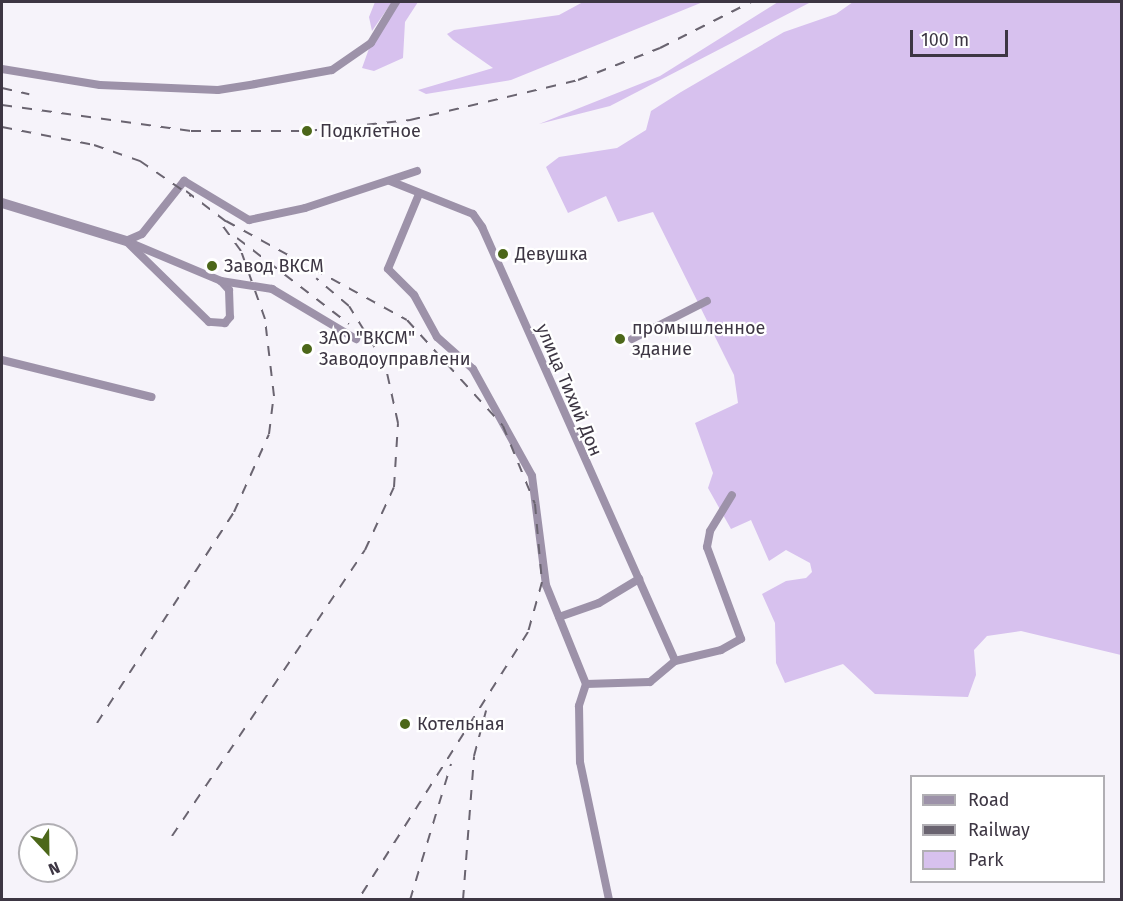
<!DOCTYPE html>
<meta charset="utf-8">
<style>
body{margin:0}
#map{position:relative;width:1123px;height:901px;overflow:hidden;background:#f6f3fa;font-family:"Fira Sans",sans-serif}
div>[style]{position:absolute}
.green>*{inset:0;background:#d7c1ee}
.minor>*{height:8px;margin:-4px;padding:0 4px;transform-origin:4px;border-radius:4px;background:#9d92a9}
.tertiary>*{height:10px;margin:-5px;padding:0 5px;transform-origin:5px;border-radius:5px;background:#9d92a9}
.rail>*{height:2px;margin-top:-1px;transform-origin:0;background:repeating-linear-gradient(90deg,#6a6470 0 10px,transparent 0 20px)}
.dots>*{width:16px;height:16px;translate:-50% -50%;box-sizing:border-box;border:3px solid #fff;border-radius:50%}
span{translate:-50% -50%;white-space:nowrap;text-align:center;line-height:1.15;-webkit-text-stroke:4.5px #fff;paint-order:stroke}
.poi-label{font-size:18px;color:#3d3643}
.left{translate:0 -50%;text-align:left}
.street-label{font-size:18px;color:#3d3643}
.frame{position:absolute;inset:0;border:3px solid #3d3643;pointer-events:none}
.legend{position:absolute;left:910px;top:775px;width:195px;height:108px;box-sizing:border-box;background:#fff;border:2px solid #b1afb4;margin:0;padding:8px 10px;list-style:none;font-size:18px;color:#3d3643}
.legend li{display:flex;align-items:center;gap:12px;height:30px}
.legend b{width:30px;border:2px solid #b1afb4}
.north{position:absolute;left:18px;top:823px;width:60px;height:60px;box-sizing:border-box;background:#fff;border:2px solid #b1afb4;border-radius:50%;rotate:158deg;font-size:16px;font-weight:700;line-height:24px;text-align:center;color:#3d3643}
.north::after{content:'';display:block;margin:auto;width:21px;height:27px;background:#4c6719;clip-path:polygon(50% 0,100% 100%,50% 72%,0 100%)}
.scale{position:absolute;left:910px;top:30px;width:98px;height:27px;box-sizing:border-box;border:3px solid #3d3643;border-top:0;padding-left:8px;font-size:18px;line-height:21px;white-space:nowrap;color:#3d3643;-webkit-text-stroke:4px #fff;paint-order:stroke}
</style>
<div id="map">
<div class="green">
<i style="clip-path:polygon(375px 2px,392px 2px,372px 31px,369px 17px)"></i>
<i style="clip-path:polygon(400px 2px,418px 2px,405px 22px,403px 58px,374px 71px,362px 68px,371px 43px)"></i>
<i style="clip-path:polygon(583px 2px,703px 2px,511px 80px,426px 94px,418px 90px,493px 68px,453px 40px,447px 34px,454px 30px,559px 15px)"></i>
<i style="clip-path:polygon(778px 2px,811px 2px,610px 106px,539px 124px,660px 76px)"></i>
<i style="clip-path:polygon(853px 2px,1121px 2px,1121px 655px,1021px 631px,987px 636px,974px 650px,976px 675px,968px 697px,875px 694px,843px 664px,785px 683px,776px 663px,775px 623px,762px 594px,786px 581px,806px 578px,812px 572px,810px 563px,786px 550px,769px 561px,751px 520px,731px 529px,708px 488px,713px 473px,695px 423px,738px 403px,734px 375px,653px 212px,618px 222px,606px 196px,568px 213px,546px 167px,559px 157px,617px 148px,646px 130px,651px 111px,681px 92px,784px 32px,836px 14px)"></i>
</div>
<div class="minor">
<i style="left:2px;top:69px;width:99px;rotate:9.3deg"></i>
<i style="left:100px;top:85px;width:118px;rotate:2.4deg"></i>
<i style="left:218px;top:90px;width:37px;rotate:-9deg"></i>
<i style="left:255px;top:84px;width:78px;rotate:-10.3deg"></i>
<i style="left:332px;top:70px;width:47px;rotate:-34.7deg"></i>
<i style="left:371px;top:43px;width:48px;rotate:-58.6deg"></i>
<i style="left:390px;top:181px;width:89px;rotate:21.7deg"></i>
<i style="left:473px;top:214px;width:16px;rotate:55deg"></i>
<i style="left:482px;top:227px;width:475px;rotate:66deg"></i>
<i style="left:419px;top:194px;width:81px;rotate:112.5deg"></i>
<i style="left:388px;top:269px;width:37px;rotate:45deg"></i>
<i style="left:414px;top:295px;width:48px;rotate:61.3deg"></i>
<i style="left:437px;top:337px;width:48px;rotate:41.6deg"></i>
<i style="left:473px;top:369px;width:122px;rotate:61.1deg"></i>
<i style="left:532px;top:476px;width:110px;rotate:82.7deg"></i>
<i style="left:546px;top:585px;width:107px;rotate:68deg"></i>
<i style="left:586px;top:684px;width:23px;rotate:108deg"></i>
<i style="left:579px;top:706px;width:56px;rotate:89deg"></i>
<i style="left:580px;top:762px;width:141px;rotate:78.1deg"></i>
<i style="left:126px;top:241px;width:17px;rotate:-24deg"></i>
<i style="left:142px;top:234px;width:68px;rotate:-51.6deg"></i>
<i style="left:184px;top:181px;width:76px;rotate:31deg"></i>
<i style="left:249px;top:220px;width:57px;rotate:-12.1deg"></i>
<i style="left:305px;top:208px;width:118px;rotate:-18.3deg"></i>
<i style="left:126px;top:241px;width:103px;rotate:22.8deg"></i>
<i style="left:221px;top:281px;width:12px;rotate:48deg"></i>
<i style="left:229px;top:290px;width:27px;rotate:88deg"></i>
<i style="left:230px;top:317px;width:8px;rotate:130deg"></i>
<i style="left:225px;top:323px;width:16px;rotate:-176deg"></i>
<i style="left:209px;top:322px;width:116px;rotate:-135.7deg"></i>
<i style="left:221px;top:281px;width:52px;rotate:8.9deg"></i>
<i style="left:272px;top:289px;width:98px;rotate:30.8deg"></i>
<i style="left:632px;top:339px;width:84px;rotate:-26.9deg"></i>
<i style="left:2px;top:360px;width:154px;rotate:13.9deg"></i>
<i style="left:559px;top:617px;width:42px;rotate:-19.3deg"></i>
<i style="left:599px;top:603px;width:47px;rotate:-31deg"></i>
<i style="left:586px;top:684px;width:64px;rotate:-1.8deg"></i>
<i style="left:650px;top:682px;width:33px;rotate:-40deg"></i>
<i style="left:675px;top:661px;width:47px;rotate:-13.4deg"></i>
<i style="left:721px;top:650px;width:23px;rotate:-29deg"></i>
<i style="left:741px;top:639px;width:98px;rotate:-110.3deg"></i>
<i style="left:707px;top:547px;width:16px;rotate:-79deg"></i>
<i style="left:710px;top:531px;width:42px;rotate:-58.6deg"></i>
</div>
<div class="tertiary">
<i style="left:2px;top:203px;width:130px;rotate:17deg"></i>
</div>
<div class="rail">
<i style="left:2px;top:88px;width:28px;rotate:13deg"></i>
<i style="left:2px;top:105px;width:191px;rotate:7.8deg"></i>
<i style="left:191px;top:131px;width:116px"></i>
<i style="left:307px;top:131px;width:104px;rotate:-6.1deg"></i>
<i style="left:410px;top:120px;width:173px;rotate:-13.4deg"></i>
<i style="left:578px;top:80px;width:88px;rotate:-21.3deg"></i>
<i style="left:660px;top:48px;width:102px;rotate:-26.8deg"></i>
<i style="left:2px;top:127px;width:94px;rotate:11.1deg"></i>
<i style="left:94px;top:145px;width:49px;rotate:19.2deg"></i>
<i style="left:140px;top:161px;width:62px;rotate:34.5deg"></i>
<i style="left:186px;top:191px;width:58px;rotate:37.3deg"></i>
<i style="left:226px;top:221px;width:206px;rotate:28.7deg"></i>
<i style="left:407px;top:320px;width:143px;rotate:47.8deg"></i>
<i style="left:503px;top:426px;width:84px;rotate:67.7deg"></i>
<i style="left:535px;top:504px;width:78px;rotate:84.9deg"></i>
<i style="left:542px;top:582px;width:52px;rotate:105.6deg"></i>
<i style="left:528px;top:632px;width:317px;rotate:122.4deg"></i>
<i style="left:237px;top:238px;width:141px;rotate:37.5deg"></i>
<i style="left:97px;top:723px;width:252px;rotate:-57deg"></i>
<i style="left:234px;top:512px;width:85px;rotate:-65.8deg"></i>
<i style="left:269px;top:434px;width:38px;rotate:-83deg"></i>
<i style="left:274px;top:396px;width:78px;rotate:-96.7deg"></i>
<i style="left:265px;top:319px;width:72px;rotate:-109.4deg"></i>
<i style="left:241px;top:251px;width:36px;rotate:-126deg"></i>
<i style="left:172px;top:836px;width:345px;rotate:-56deg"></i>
<i style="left:365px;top:550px;width:69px;rotate:-65.3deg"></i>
<i style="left:394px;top:487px;width:64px;rotate:-86.4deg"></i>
<i style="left:398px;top:423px;width:60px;rotate:-102.4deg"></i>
<i style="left:385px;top:364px;width:68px;rotate:-121.8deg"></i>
<i style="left:349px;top:306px;width:43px;rotate:-139.7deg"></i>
<i style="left:410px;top:900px;width:142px;rotate:-73.2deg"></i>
<i style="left:463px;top:900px;width:144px;rotate:-85.6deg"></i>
<i style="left:474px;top:756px;width:47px;rotate:-75.1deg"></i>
</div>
<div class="dots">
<i style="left:307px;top:131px;background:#4c6719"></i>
<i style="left:503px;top:254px;background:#4c6719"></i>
<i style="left:212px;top:266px;background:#4c6719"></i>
<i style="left:620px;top:339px;background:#4c6719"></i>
<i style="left:307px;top:349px;background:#4c6719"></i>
<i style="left:405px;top:724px;background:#4c6719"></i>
</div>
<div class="poi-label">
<span class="left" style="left:320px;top:131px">Подклетное</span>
<span class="left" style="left:515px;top:254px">Девушка</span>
<span class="left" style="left:224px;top:266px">Завод ВКСМ</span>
<span class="left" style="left:632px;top:339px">промышленное<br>здание</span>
<span class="left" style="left:319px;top:349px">ЗАО "ВКСМ"<br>Заводоуправлени</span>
<span class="left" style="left:417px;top:724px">Котельная</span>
</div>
<div class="street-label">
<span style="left:569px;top:390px;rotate:67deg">улица Тихий Дон</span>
</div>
<div class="frame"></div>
<ul class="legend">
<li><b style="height:8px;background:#9d92a9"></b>Road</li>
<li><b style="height:8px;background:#6a6470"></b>Railway</li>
<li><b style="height:16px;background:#d7c1ee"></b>Park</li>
</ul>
<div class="north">N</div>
<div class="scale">100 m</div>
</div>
